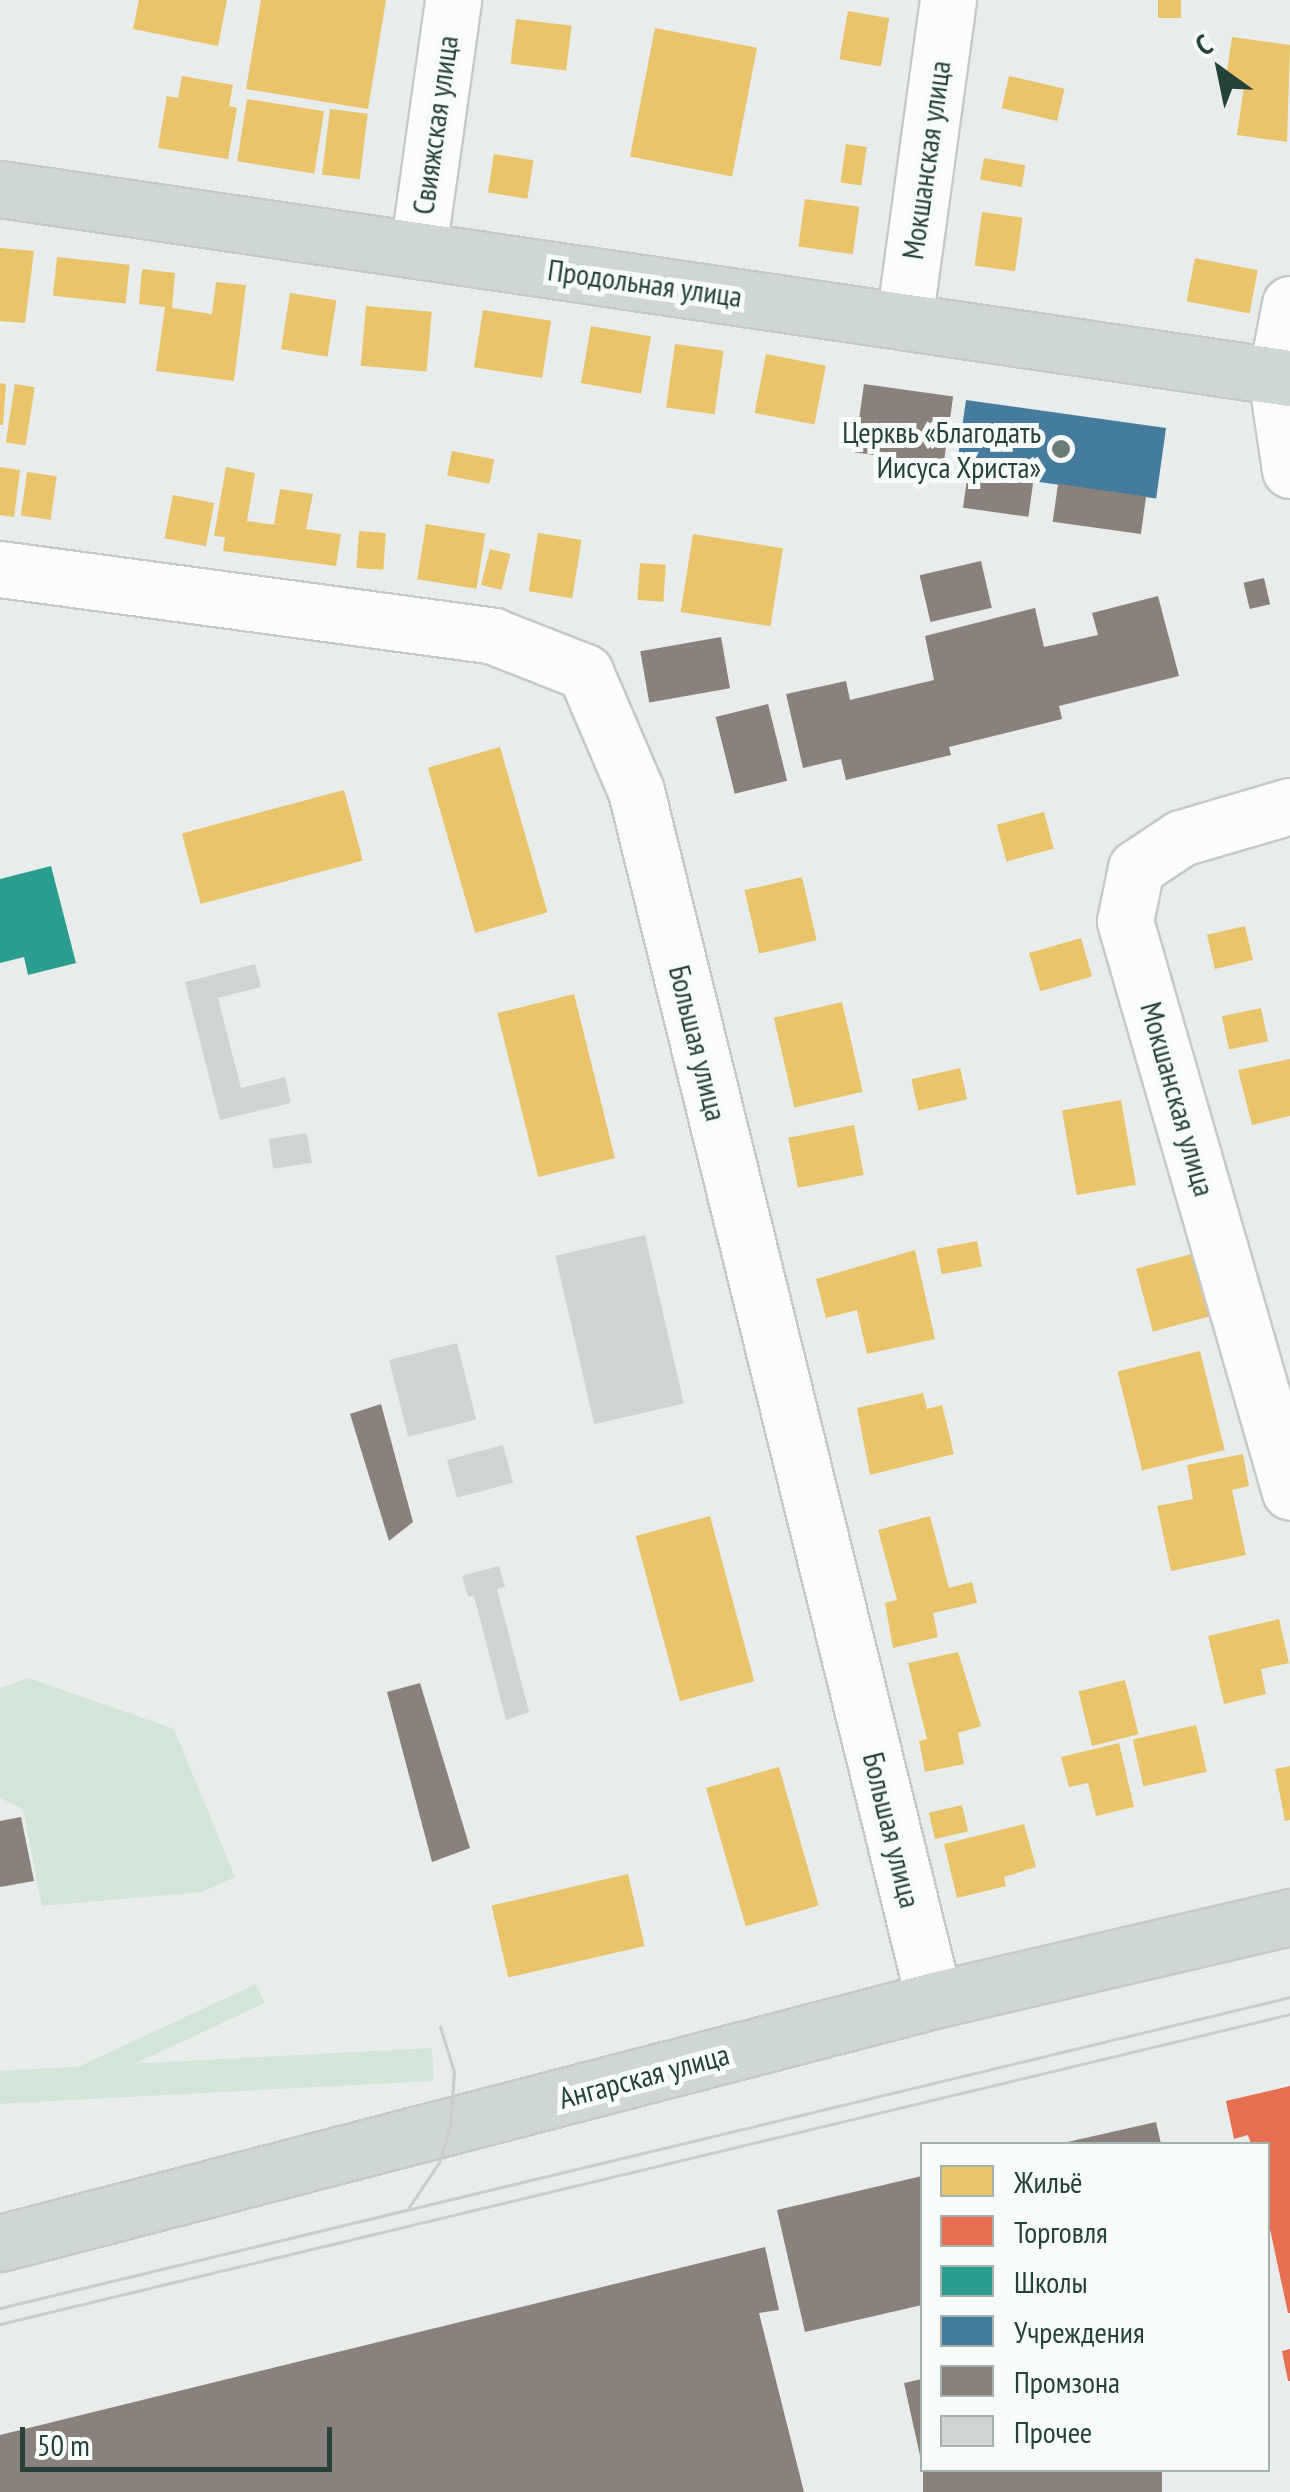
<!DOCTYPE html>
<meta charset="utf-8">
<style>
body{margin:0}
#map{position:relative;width:1290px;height:2492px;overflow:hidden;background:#e8edeb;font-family:"PT Sans Narrow",sans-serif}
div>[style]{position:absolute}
.green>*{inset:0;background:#d1e6d8;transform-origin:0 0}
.homes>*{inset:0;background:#e9c46a;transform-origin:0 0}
.shops>*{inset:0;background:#e76f51}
.schools>*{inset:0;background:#2a9d8f}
.public>*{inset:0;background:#457b9d;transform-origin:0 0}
.industry>*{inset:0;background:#8a817c;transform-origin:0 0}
.building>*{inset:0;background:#cfd4d2;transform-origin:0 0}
.roads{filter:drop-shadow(2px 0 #c5cac8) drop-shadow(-2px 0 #c5cac8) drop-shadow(0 2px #c5cac8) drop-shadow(0 -2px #c5cac8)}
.minor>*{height:55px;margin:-27.5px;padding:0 27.5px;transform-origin:27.5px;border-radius:27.5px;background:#fcfcfc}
.major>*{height:55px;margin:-27.5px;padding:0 27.5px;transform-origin:27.5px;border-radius:27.5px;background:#cfd7d5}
.tram>*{height:2.5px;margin:-1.25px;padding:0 1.25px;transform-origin:1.25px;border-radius:1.25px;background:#c9cdcc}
.dots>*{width:28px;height:28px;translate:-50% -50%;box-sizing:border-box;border:5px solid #f7fbf9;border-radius:50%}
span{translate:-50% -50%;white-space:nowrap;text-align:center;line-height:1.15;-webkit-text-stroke:10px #f7fbf9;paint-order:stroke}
.street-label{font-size:30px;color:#24423a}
.poi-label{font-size:30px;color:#24423a}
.right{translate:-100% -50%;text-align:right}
.legend{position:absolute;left:920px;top:2142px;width:350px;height:330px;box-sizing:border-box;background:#f7fbf9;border:2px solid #a3b1ad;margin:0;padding:12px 18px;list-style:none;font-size:30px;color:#24423a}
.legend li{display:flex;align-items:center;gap:20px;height:50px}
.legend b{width:50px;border:2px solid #a3b1ad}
.north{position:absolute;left:1170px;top:20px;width:100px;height:100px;-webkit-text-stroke:8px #f7fbf9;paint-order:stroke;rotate:327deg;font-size:28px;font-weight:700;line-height:40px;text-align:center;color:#24423a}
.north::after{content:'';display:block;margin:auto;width:35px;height:45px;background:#24423a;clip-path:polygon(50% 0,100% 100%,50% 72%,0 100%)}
.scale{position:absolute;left:20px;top:2427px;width:312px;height:45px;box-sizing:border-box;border:5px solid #24423a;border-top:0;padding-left:12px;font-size:30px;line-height:35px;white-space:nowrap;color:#24423a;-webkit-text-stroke:8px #f7fbf9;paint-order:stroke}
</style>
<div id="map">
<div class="green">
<i style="clip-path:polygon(29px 1678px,174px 1729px,235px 1877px,202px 1892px,42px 1906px,23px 1809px,0 1798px,0 1688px)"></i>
<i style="left:256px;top:1984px;width:21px;height:229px;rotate:65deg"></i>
<i style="left:432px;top:2048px;width:33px;height:445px;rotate:87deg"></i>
</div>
<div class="homes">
<i style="clip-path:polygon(139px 0,227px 0,218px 46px,133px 29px)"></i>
<i style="clip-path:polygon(261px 0,386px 0,368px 109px,246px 89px)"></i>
<i style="left:1158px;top:0;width:23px;height:18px"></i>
<i style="left:848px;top:11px;width:42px;height:49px;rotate:10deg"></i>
<i style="left:516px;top:19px;width:56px;height:45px;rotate:7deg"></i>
<i style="left:655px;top:28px;width:104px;height:131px;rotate:11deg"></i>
<i style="clip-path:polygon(1232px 37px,1290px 45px,1287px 142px,1237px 135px,1244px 86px,1225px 85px)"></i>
<i style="clip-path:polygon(182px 76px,233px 85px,229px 106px,237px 108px,228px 159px,158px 148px,167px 96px,178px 98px)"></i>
<i style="left:1009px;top:76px;width:57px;height:33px;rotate:13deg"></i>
<i style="left:247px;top:99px;width:78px;height:63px;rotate:9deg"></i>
<i style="left:330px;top:109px;width:38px;height:66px;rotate:7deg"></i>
<i style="left:846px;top:144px;width:21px;height:39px;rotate:8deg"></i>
<i style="left:494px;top:154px;width:40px;height:39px;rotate:9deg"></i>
<i style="left:984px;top:158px;width:42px;height:22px;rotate:10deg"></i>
<i style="left:805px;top:199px;width:55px;height:48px;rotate:8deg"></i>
<i style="left:982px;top:212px;width:41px;height:54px;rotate:8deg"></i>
<i style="clip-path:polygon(0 248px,34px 251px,25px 323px,0 321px)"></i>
<i style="left:57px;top:257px;width:73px;height:39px;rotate:6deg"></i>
<i style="left:1195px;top:258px;width:64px;height:44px;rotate:11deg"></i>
<i style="clip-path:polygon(142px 269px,175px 273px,172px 308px,212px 314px,216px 282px,246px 285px,234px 381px,156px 371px,165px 307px,139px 304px)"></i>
<i style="left:290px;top:293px;width:47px;height:57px;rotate:9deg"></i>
<i style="left:366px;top:306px;width:66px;height:60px;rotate:5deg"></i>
<i style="left:483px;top:310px;width:69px;height:58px;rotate:9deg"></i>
<i style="left:591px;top:326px;width:61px;height:58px;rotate:10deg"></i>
<i style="left:675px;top:344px;width:49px;height:64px;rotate:8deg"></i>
<i style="left:766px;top:354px;width:61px;height:60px;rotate:11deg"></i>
<i style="clip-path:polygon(0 383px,6px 384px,3px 425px,0 425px)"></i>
<i style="left:15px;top:384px;width:20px;height:59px;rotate:9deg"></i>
<i style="left:452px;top:451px;width:43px;height:25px;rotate:11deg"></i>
<i style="clip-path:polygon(0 467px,20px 470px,14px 517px,0 515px)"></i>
<i style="clip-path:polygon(226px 467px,255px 473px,247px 521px,284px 526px,274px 524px,280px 489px,313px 494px,306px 529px,341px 534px,336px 566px,223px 551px,225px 537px,214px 536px)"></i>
<i style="left:27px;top:472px;width:30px;height:44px;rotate:8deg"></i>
<i style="left:173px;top:495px;width:42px;height:44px;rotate:11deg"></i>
<i style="left:426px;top:524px;width:60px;height:56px;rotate:9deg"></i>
<i style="left:359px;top:531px;width:27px;height:37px;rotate:4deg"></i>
<i style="left:538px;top:533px;width:44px;height:59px;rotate:9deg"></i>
<i style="left:693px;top:534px;width:91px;height:79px;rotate:9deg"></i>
<i style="left:490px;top:549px;width:21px;height:37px;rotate:14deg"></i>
<i style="left:640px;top:563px;width:26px;height:37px;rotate:4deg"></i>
<i style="left:500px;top:747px;width:172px;height:75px;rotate:74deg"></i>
<i style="left:344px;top:790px;width:73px;height:168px;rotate:75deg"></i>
<i style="left:1044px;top:812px;width:38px;height:49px;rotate:75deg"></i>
<i style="left:802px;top:877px;width:65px;height:59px;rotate:77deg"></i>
<i style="left:1245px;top:926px;width:35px;height:39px;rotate:77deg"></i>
<i style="left:1081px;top:938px;width:40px;height:54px;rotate:74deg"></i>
<i style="left:574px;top:994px;width:169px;height:79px;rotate:76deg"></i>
<i style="left:842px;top:1002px;width:92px;height:70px;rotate:77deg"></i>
<i style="left:1261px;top:1008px;width:34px;height:40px;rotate:78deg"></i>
<i style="clip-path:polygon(1290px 1059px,1290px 1116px,1252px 1125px,1238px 1070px)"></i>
<i style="left:960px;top:1068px;width:32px;height:50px;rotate:77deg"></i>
<i style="left:1121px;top:1100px;width:86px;height:60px;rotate:80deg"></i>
<i style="left:854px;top:1125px;width:51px;height:67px;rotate:79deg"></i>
<i style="left:977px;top:1241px;width:26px;height:41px;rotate:79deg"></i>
<i style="clip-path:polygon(915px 1250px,935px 1339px,867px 1354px,857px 1310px,826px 1318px,816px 1279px)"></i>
<i style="left:1195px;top:1253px;width:65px;height:61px;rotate:75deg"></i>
<i style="left:1200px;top:1351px;width:102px;height:85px;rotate:76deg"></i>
<i style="clip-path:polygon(923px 1393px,927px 1409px,942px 1405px,954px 1454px,870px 1475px,857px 1408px)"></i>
<i style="clip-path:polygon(1243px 1454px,1249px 1486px,1232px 1490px,1246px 1555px,1171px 1571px,1157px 1506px,1193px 1499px,1187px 1465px)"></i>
<i style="left:710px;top:1516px;width:171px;height:77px;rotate:75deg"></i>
<i style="clip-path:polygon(930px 1516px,949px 1588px,972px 1582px,977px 1603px,933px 1613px,938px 1637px,893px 1648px,885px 1603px,897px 1600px,878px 1530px)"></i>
<i style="clip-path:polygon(1279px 1619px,1289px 1663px,1261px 1669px,1266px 1694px,1224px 1704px,1208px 1636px)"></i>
<i style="clip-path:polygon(958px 1652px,981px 1726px,958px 1733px,964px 1764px,925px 1772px,919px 1741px,927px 1739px,908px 1663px)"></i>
<i style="left:1125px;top:1680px;width:56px;height:48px;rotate:76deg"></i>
<i style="left:1196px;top:1725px;width:48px;height:65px;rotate:77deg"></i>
<i style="clip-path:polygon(1119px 1743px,1134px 1807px,1096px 1816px,1088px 1783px,1069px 1787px,1061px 1757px)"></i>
<i style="clip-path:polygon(1290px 1766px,1290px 1820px,1285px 1821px,1275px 1769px)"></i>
<i style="left:779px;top:1767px;width:144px;height:76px;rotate:74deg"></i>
<i style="left:962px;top:1805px;width:27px;height:34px;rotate:77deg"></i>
<i style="clip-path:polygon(1024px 1824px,1036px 1867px,1004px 1877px,1006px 1886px,957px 1898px,944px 1844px)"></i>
<i style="left:628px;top:1874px;width:74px;height:140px;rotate:77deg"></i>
</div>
<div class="shops">
<i style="clip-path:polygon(1290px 2086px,1290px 2313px,1288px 2313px,1268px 2220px,1268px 2144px,1251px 2144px,1248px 2135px,1234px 2139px,1226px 2101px)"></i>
<i style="clip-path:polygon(1290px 2349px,1290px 2381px,1288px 2381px,1282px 2351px)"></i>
</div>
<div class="schools">
<i style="clip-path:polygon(51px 866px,76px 963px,28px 975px,24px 957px,0 963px,0 879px)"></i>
</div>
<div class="public">
<i style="left:966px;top:400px;width:202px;height:71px;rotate:8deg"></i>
</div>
<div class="industry">
<i style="left:864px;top:384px;width:90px;height:69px;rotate:8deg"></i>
<i style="left:968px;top:472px;width:66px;height:36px;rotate:8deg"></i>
<i style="left:1058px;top:484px;width:89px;height:38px;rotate:8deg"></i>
<i style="left:981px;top:561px;width:48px;height:63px;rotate:77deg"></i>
<i style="left:1264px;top:578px;width:27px;height:21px;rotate:77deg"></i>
<i style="clip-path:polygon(1158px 596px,1179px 676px,1059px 706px,1062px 719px,949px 747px,951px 755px,846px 780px,841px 759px,803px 768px,786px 694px,846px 681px,850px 700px,934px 680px,925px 636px,1035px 608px,1044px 647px,1098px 635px,1092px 613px)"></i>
<i style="left:721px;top:637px;width:52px;height:82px;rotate:80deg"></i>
<i style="left:768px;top:704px;width:79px;height:54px;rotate:76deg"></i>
<i style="clip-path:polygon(381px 1404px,413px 1522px,389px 1541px,350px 1414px)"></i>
<i style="clip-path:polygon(420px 1683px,470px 1848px,432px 1862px,387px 1692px)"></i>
<i style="clip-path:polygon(21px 1817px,34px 1881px,0 1887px,0 1821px)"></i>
<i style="clip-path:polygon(1156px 2122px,1161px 2144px,1064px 2144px,1063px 2143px)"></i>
<i style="clip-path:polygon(922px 2176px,922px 2305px,805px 2332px,777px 2210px)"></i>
<i style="clip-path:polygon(765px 2247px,779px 2310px,759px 2313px,804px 2492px,0 2492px,0 2435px)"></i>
<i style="clip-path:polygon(922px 2379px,922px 2460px,921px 2460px,904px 2383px)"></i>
<i style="left:923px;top:2470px;width:239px;height:23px"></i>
</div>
<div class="building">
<i style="clip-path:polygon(255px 964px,261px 987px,218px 998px,241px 1088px,285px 1077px,291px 1103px,220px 1120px,185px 982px)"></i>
<i style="left:307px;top:1133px;width:30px;height:39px;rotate:81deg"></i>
<i style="left:645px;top:1235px;width:173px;height:92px;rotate:77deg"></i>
<i style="left:457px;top:1343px;width:79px;height:70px;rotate:76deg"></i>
<i style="left:503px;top:1445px;width:39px;height:58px;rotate:75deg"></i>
<i style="clip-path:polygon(499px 1566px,505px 1587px,497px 1589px,529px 1712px,506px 1720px,474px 1596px,468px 1597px,462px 1576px)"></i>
</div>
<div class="roads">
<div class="minor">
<i style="left:418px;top:250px;width:252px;rotate:-82deg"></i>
<i style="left:1290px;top:304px;width:73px;rotate:101deg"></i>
<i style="left:1276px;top:376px;width:95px;rotate:81.5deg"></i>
<i style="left:904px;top:321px;width:324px;rotate:-82.2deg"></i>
<i style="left:0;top:569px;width:498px;rotate:7.7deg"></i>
<i style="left:493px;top:636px;width:99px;rotate:21.4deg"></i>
<i style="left:585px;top:672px;width:129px;rotate:66.8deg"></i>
<i style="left:636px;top:791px;width:1245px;rotate:76.15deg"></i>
<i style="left:1290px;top:806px;width:114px;rotate:163.6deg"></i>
<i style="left:1181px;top:838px;width:54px;rotate:146.3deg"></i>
<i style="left:1136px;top:868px;width:54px;rotate:101.7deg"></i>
<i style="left:1125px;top:921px;width:594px;rotate:73.88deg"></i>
</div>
<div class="major">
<i style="left:0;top:189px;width:1304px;rotate:8.34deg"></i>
<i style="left:0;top:2243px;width:965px;rotate:-14.58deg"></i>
<i style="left:934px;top:2000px;width:366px;rotate:-13.1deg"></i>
</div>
</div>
<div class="tram">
<i style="left:409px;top:2207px;width:55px;rotate:-56deg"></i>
<i style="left:440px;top:2161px;width:36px;rotate:-74deg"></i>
<i style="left:450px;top:2126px;width:54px;rotate:-85.8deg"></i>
<i style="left:454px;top:2072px;width:47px;rotate:-107.3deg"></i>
<i style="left:0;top:2308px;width:1327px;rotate:-13.55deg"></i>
<i style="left:0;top:2324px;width:1327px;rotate:-13.51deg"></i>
</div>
<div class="dots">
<i style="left:1061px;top:449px;background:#697e78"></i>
</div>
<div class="street-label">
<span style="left:435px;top:125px;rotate:-82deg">Свияжская улица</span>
<span style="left:926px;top:160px;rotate:-82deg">Мокшанская улица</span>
<span style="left:645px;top:283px;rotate:8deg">Продольная улица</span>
<span style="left:698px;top:1043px;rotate:76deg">Большая улица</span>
<span style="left:1178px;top:1099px;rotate:74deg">Мокшанская улица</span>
<span style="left:892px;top:1830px;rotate:76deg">Большая улица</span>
<span style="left:644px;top:2076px;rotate:-15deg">Ангарская улица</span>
</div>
<div class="poi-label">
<span class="right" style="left:1041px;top:449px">Церквь «Благодать<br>Иисуса Христа»</span>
</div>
<ul class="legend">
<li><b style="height:28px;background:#e9c46a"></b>Жильё</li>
<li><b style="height:28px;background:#e76f51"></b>Торговля</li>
<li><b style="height:28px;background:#2a9d8f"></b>Школы</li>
<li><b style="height:28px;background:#457b9d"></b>Учреждения</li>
<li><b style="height:28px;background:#8a817c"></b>Промзона</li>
<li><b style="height:28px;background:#cfd4d2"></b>Прочее</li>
</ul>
<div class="north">С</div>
<div class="scale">50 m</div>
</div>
